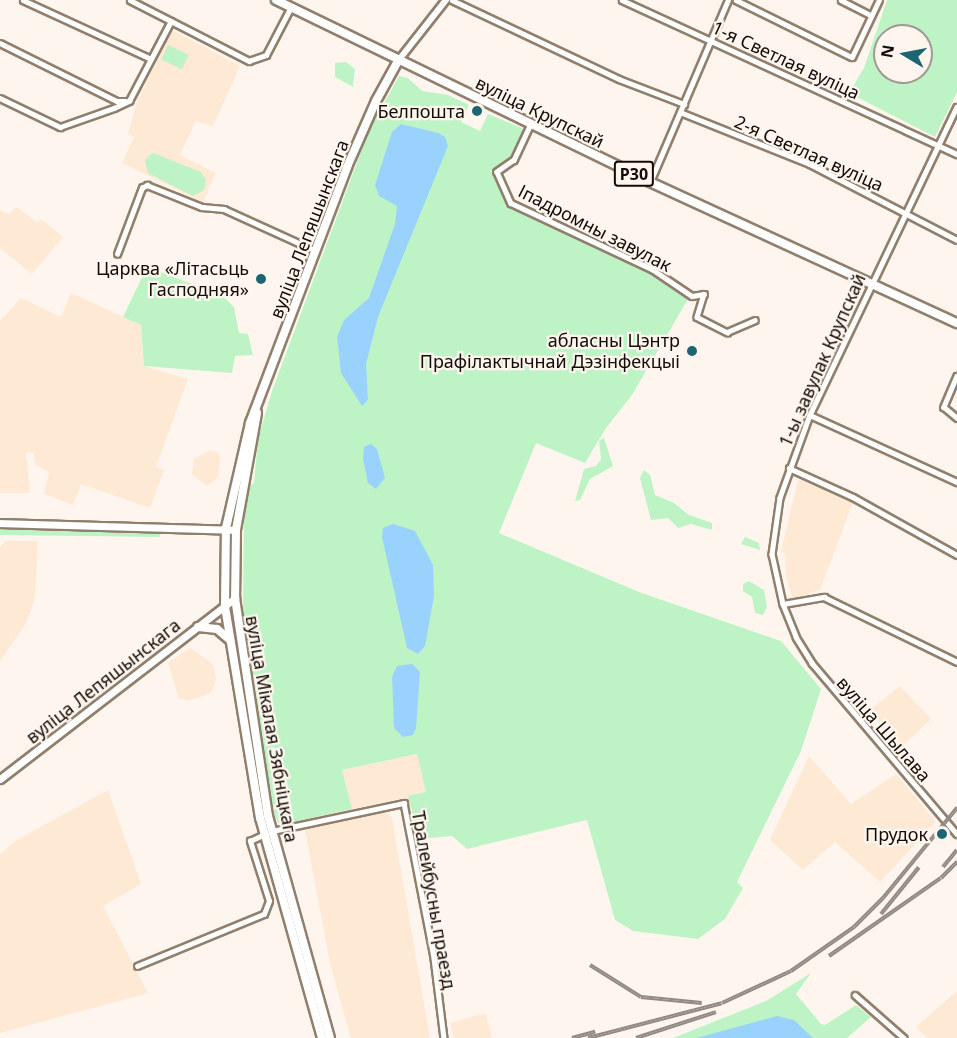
<!DOCTYPE html>
<meta charset="utf-8">
<style>
body{margin:0}
#map{position:relative;width:957px;height:1038px;overflow:hidden;background:#fef6ee;font-family:"Noto Sans",sans-serif}
div>[style]{position:absolute}
.built>*{inset:0;background:#fee9d4;transform-origin:0 0}
.green>*{inset:0;background:#bef3c6;transform-origin:0 0}
.water>*{inset:0;background:#99d3fd}
.roads{filter:drop-shadow(2px 0 #917f6d) drop-shadow(-2px 0 #917f6d) drop-shadow(0 2px #917f6d) drop-shadow(0 -2px #917f6d)}
.minor>*{height:4.5px;margin:-2.25px;padding:0 2.25px;transform-origin:2.25px;border-radius:2.25px;background:#fff}
.tertiary>*{height:6px;margin:-3px;padding:0 3px;transform-origin:3px;border-radius:3px;background:#fff}
.secondary>*{height:7px;margin:-3.5px;padding:0 3.5px;transform-origin:3.5px;border-radius:3.5px;background:#fff}
.primary>*{height:8px;margin:-4px;padding:0 4px;transform-origin:4px;border-radius:4px;background:#fff}
.rail>*{height:4px;margin-top:-2px;transform-origin:0;background:repeating-linear-gradient(90deg,#fef6ee 0 4.5px,#918a83 0 9px);box-sizing:border-box;border-block:2px solid #918a83}
.dots>*{width:16px;height:16px;translate:-50% -50%;box-sizing:border-box;border:3px solid #fef6ee;border-radius:50%}
span{translate:-50% -50%;white-space:nowrap;text-align:center;line-height:1.15;-webkit-text-stroke:4.5px #fef6ee;paint-order:stroke}
.shield-label span{padding:2px 4px;background:#fef6ee;border:2px solid;border-radius:4px;-webkit-text-stroke-width:0}
.shield-label{font-size:16px;color:#120c06;font-weight:700}
.street-label{font-size:18px;color:#120c06}
.poi-label{font-size:18px;color:#120c06}
.right{translate:-100% -50%;text-align:right}
.north{position:absolute;left:873px;top:24px;width:60px;height:60px;box-sizing:border-box;background:#fef6ee;border:2px solid #a09891;border-radius:50%;rotate:280deg;font-size:16px;font-weight:700;line-height:24px;text-align:center;color:#120c06}
.north::after{content:'';display:block;margin:auto;width:21px;height:27px;background:#1c6673;clip-path:polygon(50% 0,100% 100%,50% 72%,0 100%)}
</style>
<div id="map">
<div class="built">
<i style="clip-path:polygon(172px 30px,240px 66px,213px 126px,196px 121px,180px 155px,216px 173px,203px 202px,122px 163px,134px 137px,128px 134px,137px 102px)"></i>
<i style="clip-path:polygon(16px 207px,38px 223px,41px 219px,63px 237px,32px 274px,0 248px,0 210px,9px 214px)"></i>
<i style="clip-path:polygon(71px 293px,141px 325px,144px 366px,188px 379px,156px 467px,164px 470px,150px 508px,81px 484px,73px 505px,44px 494px,49px 472px,35px 465px,34px 453px,26px 452px,30px 493px,0 493px,0 321px,21px 298px,61px 317px)"></i>
<i style="clip-path:polygon(210px 450px,219px 453px,220px 459px,218px 477px,207px 486px,192px 474px,194px 459px)"></i>
<i style="clip-path:polygon(798px 479px,853px 502px,820px 590px,793px 599px,786px 578px,785px 554px,781px 552px)"></i>
<i style="clip-path:polygon(6px 541px,38px 541px,35px 598px,27px 622px,0 661px,0 547px)"></i>
<i style="clip-path:polygon(190px 648px,213px 664px,216px 679px,211px 693px,191px 700px,179px 699px,168px 663px)"></i>
<i style="clip-path:polygon(900px 686px,931px 719px,900px 749px,870px 710px)"></i>
<i style="left:418px;top:754px;width:40px;height:78px;rotate:78deg"></i>
<i style="clip-path:polygon(809px 756px,851px 804px,896px 774px,936px 822px,880px 882px,835px 842px,803px 870px,770px 840px)"></i>
<i style="clip-path:polygon(108px 790px,141px 884px,103px 906px,148px 993px,0 1033px,0 854px,17px 840px)"></i>
<i style="clip-path:polygon(386px 812px,392px 818px,430px 1038px,351px 1038px,330px 963px,305px 830px)"></i>
<i style="clip-path:polygon(957px 991px,957px 1038px,927px 1038px,916px 1027px)"></i>
<i style="clip-path:polygon(486px 1013px,492px 1038px,454px 1038px,450px 1023px)"></i>
</div>
<div class="green">
<i style="clip-path:polygon(evenodd,887px 0,957px 0,957px 92px,935px 137px,849px 93px,864px 68px,887px 0,885px 36px,921px 36px,921px 72px,885px 72px,885px 36px)"></i>
<i style="left:168px;top:45px;width:23px;height:16px;rotate:25deg"></i>
<i style="clip-path:polygon(346px 62px,355px 69px,353px 87px,335px 77px,335px 63px)"></i>
<i style="clip-path:polygon(399px 76px,408px 78px,422px 91px,448px 95px,469px 105px,461px 122px,480px 131px,488px 114px,522px 128px,526px 134px,516px 157px,497px 177px,510px 204px,648px 272px,688px 299px,632px 395px,606px 428px,585px 463px,536px 443px,499px 533px,639px 592px,781px 641px,821px 689px,801px 751px,737px 882px,743px 888px,725px 919px,698px 939px,633px 931px,615px 920px,587px 820px,467px 849px,452px 836px,419px 839px,408px 796px,426px 792px,417px 754px,342px 770px,352px 809px,284px 824px,278px 823px,274px 814px,243px 616px,244px 504px,248px 487px,254px 483px,258px 439px,272px 391px,369px 130px)"></i>
<i style="clip-path:polygon(153px 153px,201px 172px,206px 180px,204px 190px,193px 196px,148px 173px,145px 160px)"></i>
<i style="clip-path:polygon(147px 267px,222px 295px,234px 307px,239px 333px,248px 334px,253px 355px,235px 356px,232px 373px,144px 366px,141px 325px,123px 317px)"></i>
<i style="clip-path:polygon(604px 438px,613px 466px,590px 479px,580px 500px,575px 501px,584px 469px,596px 466px,601px 459px,599px 441px)"></i>
<i style="clip-path:polygon(644px 470px,650px 475px,655px 495px,674px 503px,689px 515px,712px 523px,712px 530px,691px 524px,678px 528px,668px 518px,651px 520px,640px 478px)"></i>
<i style="clip-path:polygon(0 529px,160px 532px,160px 537px,0 535px)"></i>
<i style="clip-path:polygon(745px 537px,759px 543px,760px 550px,741px 544px)"></i>
<i style="clip-path:polygon(749px 581px,764px 590px,767px 607px,763px 615px,755px 613px,752px 597px,743px 591px,743px 584px)"></i>
<i style="clip-path:polygon(811px 973px,796px 994px,821px 1024px,825px 1025px,856px 1005px,871px 1017px,847px 1038px,673px 1038px,766px 1001px)"></i>
</div>
<div class="water">
<i style="clip-path:polygon(401px 124px,438px 133px,445px 137px,448px 146px,378px 317px,366px 364px,368px 400px,362px 406px,341px 373px,337px 337px,344px 320px,369px 298px,395px 224px,397px 206px,379px 196px,375px 185px,392px 132px)"></i>
<i style="clip-path:polygon(371px 444px,377px 449px,385px 478px,376px 489px,368px 483px,363px 459px,364px 447px)"></i>
<i style="clip-path:polygon(393px 524px,415px 531px,433px 565px,434px 596px,425px 646px,418px 654px,407px 648px,382px 537px,383px 528px)"></i>
<i style="clip-path:polygon(412px 664px,420px 672px,416px 728px,413px 735px,403px 737px,394px 728px,392px 677px,397px 666px)"></i>
<i style="clip-path:polygon(777px 1016px,794px 1020px,813px 1038px,697px 1038px)"></i>
</div>
<div class="roads">
<div class="minor">
<i style="left:23px;top:0;width:139px;rotate:24.7deg"></i>
<i style="left:130px;top:0;width:134px;rotate:27.1deg"></i>
<i style="left:249px;top:61px;width:18px;rotate:-19deg"></i>
<i style="left:266px;top:55px;width:54px;rotate:-62.5deg"></i>
<i style="left:452px;top:0;width:185px;rotate:25.3deg"></i>
<i style="left:619px;top:79px;width:70px;rotate:21deg"></i>
<i style="left:622px;top:0;width:369px;rotate:24.7deg"></i>
<i style="left:736px;top:0;width:129px;rotate:26.2deg"></i>
<i style="left:852px;top:57px;width:63px;rotate:-64.7deg"></i>
<i style="left:841px;top:0;width:34px;rotate:27deg"></i>
<i style="left:0;top:43px;width:131px;rotate:26.4deg"></i>
<i style="left:117px;top:101px;width:9px"></i>
<i style="left:0;top:98px;width:67px;rotate:25.8deg"></i>
<i style="left:60px;top:127px;width:57px;rotate:-19.4deg"></i>
<i style="left:114px;top:108px;width:17px;rotate:-25deg"></i>
<i style="left:129px;top:101px;width:90px;rotate:-62.3deg"></i>
<i style="left:957px;top:107px;width:341px;rotate:115.5deg"></i>
<i style="left:810px;top:415px;width:88px;rotate:109.9deg"></i>
<i style="left:780px;top:498px;width:57px;rotate:98.1deg"></i>
<i style="left:772px;top:554px;width:51px;rotate:77.6deg"></i>
<i style="left:783px;top:604px;width:35px;rotate:68deg"></i>
<i style="left:796px;top:637px;width:31px;rotate:58deg"></i>
<i style="left:812px;top:663px;width:224px;rotate:49.7deg"></i>
<i style="left:680px;top:112px;width:140px;rotate:21.8deg"></i>
<i style="left:810px;top:164px;width:165px;rotate:27.3deg"></i>
<i style="left:531px;top:124px;width:40px;rotate:115deg"></i>
<i style="left:514px;top:160px;width:21px;rotate:145deg"></i>
<i style="left:497px;top:172px;width:34px;rotate:66deg"></i>
<i style="left:511px;top:203px;width:156px;rotate:25.1deg"></i>
<i style="left:652px;top:269px;width:48px;rotate:34deg"></i>
<i style="left:692px;top:296px;width:12px;rotate:-9deg"></i>
<i style="left:704px;top:294px;width:24px;rotate:107deg"></i>
<i style="left:697px;top:317px;width:34px;rotate:27deg"></i>
<i style="left:727px;top:332px;width:30px;rotate:-23deg"></i>
<i style="left:650px;top:182px;width:198px;rotate:-66.8deg"></i>
<i style="left:117px;top:254px;width:71px;rotate:-69.3deg"></i>
<i style="left:142px;top:188px;width:6px;rotate:-31deg"></i>
<i style="left:147px;top:185px;width:59px;rotate:21.8deg"></i>
<i style="left:202px;top:207px;width:22px;rotate:5deg"></i>
<i style="left:224px;top:209px;width:101px;rotate:24.5deg"></i>
<i style="left:957px;top:376px;width:34px;rotate:113deg"></i>
<i style="left:944px;top:407px;width:17px;rotate:40deg"></i>
<i style="left:810px;top:415px;width:162px;rotate:24.5deg"></i>
<i style="left:789px;top:468px;width:70px;rotate:24.4deg"></i>
<i style="left:853px;top:497px;width:119px;rotate:29.1deg"></i>
<i style="left:783px;top:604px;width:42px;rotate:-9.7deg"></i>
<i style="left:824px;top:597px;width:148px;rotate:26deg"></i>
<i style="left:272px;top:831px;width:135px;rotate:-12deg"></i>
<i style="left:404px;top:803px;width:158px;rotate:79deg"></i>
<i style="left:434px;top:958px;width:81px;rotate:82.9deg"></i>
<i style="left:137px;top:966px;width:137px;rotate:-22.3deg"></i>
<i style="left:264px;top:914px;width:14px;rotate:-69deg"></i>
<i style="left:269px;top:901px;width:63px;rotate:-107.6deg"></i>
<i style="left:250px;top:841px;width:17px;rotate:-25deg"></i>
<i style="left:855px;top:995px;width:65px;rotate:41.3deg"></i>
</div>
<div class="tertiary">
<i style="left:398px;top:61px;width:78px;rotate:-51.8deg"></i>
</div>
<div class="secondary">
<i style="left:0;top:523px;width:236px;rotate:1.7deg"></i>
<i style="left:0;top:779px;width:297px;rotate:-37.6deg"></i>
</div>
<div class="primary">
<i style="left:276px;top:0;width:416px;rotate:25.9deg"></i>
<i style="left:650px;top:182px;width:338px;rotate:24.7deg"></i>
<i style="left:257px;top:413px;width:119px;rotate:100.2deg"></i>
<i style="left:236px;top:530px;width:68px;rotate:90.8deg"></i>
<i style="left:235px;top:598px;width:220px;rotate:81.4deg"></i>
<i style="left:268px;top:816px;width:230px;rotate:74.4deg"></i>
<i style="left:198px;top:627px;width:19px;rotate:6deg"></i>
<i style="left:217px;top:629px;width:17px;rotate:40deg"></i>
<i style="left:322px;top:1038px;width:229px;rotate:-105.7deg"></i>
<i style="left:260px;top:818px;width:215px;rotate:-99.4deg"></i>
<i style="left:225px;top:606px;width:78px;rotate:-89.3deg"></i>
<i style="left:226px;top:528px;width:108px;rotate:-77.1deg"></i>
<i style="left:250px;top:423px;width:274px;rotate:-69.2deg"></i>
<i style="left:347px;top:167px;width:72px;rotate:-66.3deg"></i>
<i style="left:376px;top:101px;width:46px;rotate:-61.2deg"></i>
</div>
</div>
<div class="rail">
<i style="left:943px;top:867px;width:22px;rotate:-51deg"></i>
<i style="left:881px;top:914px;width:60px;rotate:-51deg"></i>
<i style="left:829px;top:956px;width:136px;rotate:-34.9deg"></i>
<i style="left:941px;top:878px;width:23px;rotate:-45deg"></i>
<i style="left:590px;top:965px;width:60px;rotate:32.1deg"></i>
<i style="left:641px;top:997px;width:61px;rotate:5.6deg"></i>
<i style="left:572px;top:1038px;width:24px;rotate:-15deg"></i>
<i style="left:588px;top:1038px;width:138px;rotate:-14.6deg"></i>
<i style="left:722px;top:1003px;width:76px;rotate:-24.9deg"></i>
<i style="left:791px;top:971px;width:77px;rotate:-34.9deg"></i>
<i style="left:854px;top:927px;width:41px;rotate:-45deg"></i>
<i style="left:883px;top:898px;width:117px;rotate:-50.6deg"></i>
<i style="left:636px;top:1038px;width:84px;rotate:-18deg"></i>
</div>
<div class="dots">
<i style="left:477px;top:111px;background:#1c6673"></i>
<i style="left:261px;top:279px;background:#1c6673"></i>
<i style="left:692px;top:351px;background:#1c6673"></i>
<i style="left:942px;top:834px;background:#1c6673"></i>
</div>
<div class="shield-label">
<span style="left:634px;top:174px">Р30</span>
</div>
<div class="street-label">
<span style="left:786px;top:60px;rotate:25deg">1-я Светлая вуліца</span>
<span style="left:540px;top:112px;rotate:26deg">вуліца Крупскай</span>
<span style="left:809px;top:153px;rotate:24deg">2-я Светлая вуліца</span>
<span style="left:595px;top:228px;rotate:27deg">Іпадромны завулак</span>
<span style="left:309px;top:229px;rotate:-69deg">вуліца Лепяшынскага</span>
<span style="left:822px;top:360px;rotate:-66deg">1-ы завулак Крупскай</span>
<span style="left:103px;top:681px;rotate:-38deg">вуліца Лепяшынскага</span>
<span style="left:272px;top:729px;rotate:80deg">вуліца Мікалая Зябніцкага</span>
<span style="left:884px;top:729px;rotate:49deg">вуліца Шылава</span>
<span style="left:434px;top:900px;rotate:80deg">Тралейбусны праезд</span>
</div>
<div class="poi-label">
<span class="right" style="left:465px;top:111px">Белпошта</span>
<span class="right" style="left:249px;top:279px">Царква «Літасьць<br>Гасподняя»</span>
<span class="right" style="left:680px;top:351px">абласны Цэнтр<br>Прафілактычнай Дэзінфекцыі</span>
<span class="right" style="left:928px;top:834px">Прудок</span>
</div>
<div class="north">N</div>
</div>
